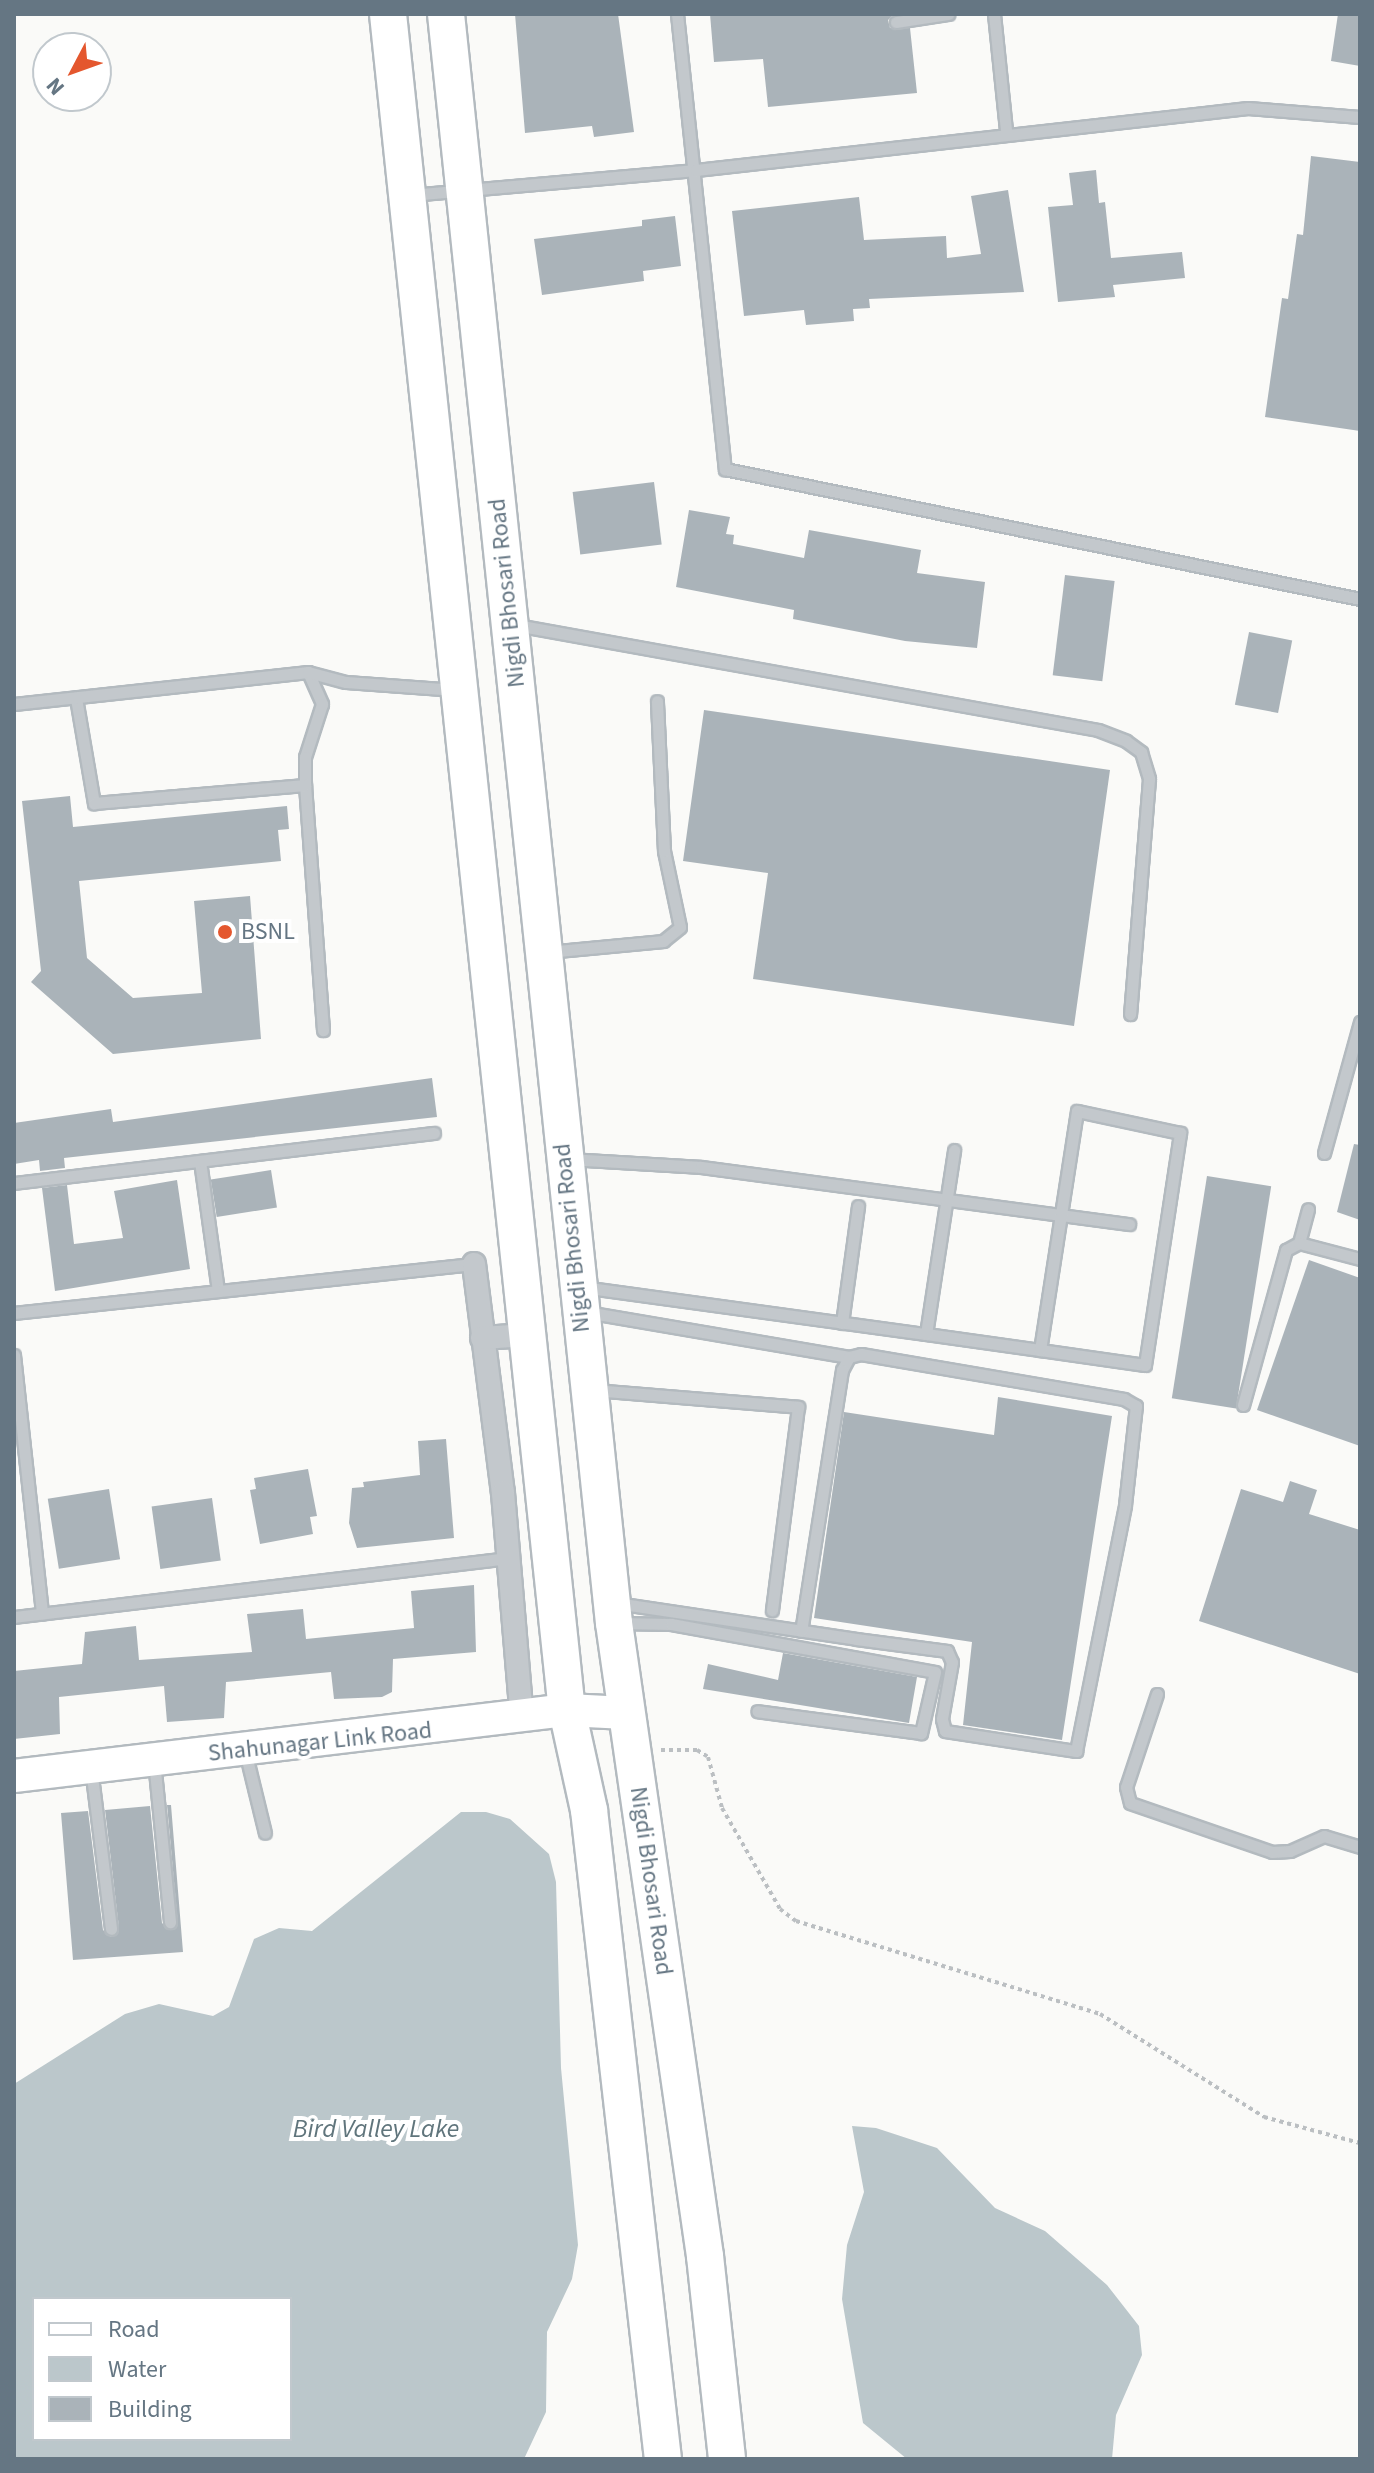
<!DOCTYPE html>
<style>
body{margin:0}
#map{position:relative;width:1374px;height:2473px;overflow:hidden;background:#fafaf8;font-family:"Source Sans 3",sans-serif}
div>[style]{position:absolute}
.water>*{inset:0;background:#bbc7cb}
.building>*{inset:0;background:#aab3b9;transform-origin:0 0}
.path>*{height:4px;margin-top:-2px;transform-origin:0;background:repeating-linear-gradient(90deg,#bbbfc2 0 4px,transparent 0 8px)}
.roads{filter:drop-shadow(2px 0 #b3babf) drop-shadow(-2px 0 #b3babf) drop-shadow(0 2px #b3babf) drop-shadow(0 -2px #b3babf)}
.lane>*{height:11px;margin:-5.5px;padding:0 5.5px;transform-origin:5.5px;border-radius:5.5px;background:#c3c8cc}
.street>*{height:22px;margin:-11px;padding:0 11px;transform-origin:11px;border-radius:11px;background:#c3c8cc}
.secondary>*{height:32px;margin:-16px;padding:0 16px;transform-origin:16px;border-radius:16px;background:#fff}
.primary>*{height:36px;margin:-18px;padding:0 18px;transform-origin:18px;border-radius:18px;background:#fff}
.dots>*{width:22px;height:22px;translate:-50% -50%;box-sizing:border-box;border:4px solid #fff;border-radius:50%}
span{translate:-50% -50%;white-space:nowrap;text-align:center;line-height:1.15;-webkit-text-stroke:8px #fff;paint-order:stroke}
.street-label{font-size:24px;color:#657683}
.poi-label{font-size:24px;color:#657683}
.left{translate:0 -50%;text-align:left}
.water-label{font-size:26px;color:#60757c;font-style:italic}
.frame{position:absolute;inset:0;border:16px solid #657683;pointer-events:none}
.legend{position:absolute;left:32px;top:2297px;width:260px;height:144px;box-sizing:border-box;background:#fff;border:2px solid #c1c8cd;margin:0;padding:10px 14px;list-style:none;font-size:24px;color:#657683}
.legend li{display:flex;align-items:center;gap:16px;height:40px}
.legend b{width:40px;border:2px solid #c1c8cd}
.north{position:absolute;left:32px;top:32px;width:80px;height:80px;box-sizing:border-box;background:#fff;border:2px solid #c1c8cd;border-radius:50%;rotate:229deg;font-size:22px;font-weight:700;line-height:32px;text-align:center;color:#657683}
.north::after{content:'';display:block;margin:auto;width:28px;height:36px;background:#e4572e;clip-path:polygon(50% 0,100% 100%,50% 72%,0 100%)}
</style>
<div id="map">
<div class="water">
<i style="clip-path:polygon(evenodd,461px 1812px,486px 1812px,510px 1819px,549px 1854px,556px 1882px,561px 2068px,578px 2245px,572px 2279px,547px 2332px,546px 2412px,524px 2459px,14px 2459px,14px 2084px,125px 2014px,159px 2004px,213px 2016px,229px 2007px,254px 1939px,279px 1928px,312px 1931px,461px 1812px,34px 2299px,290px 2299px,290px 2439px,34px 2439px,34px 2299px)"></i>
<i style="clip-path:polygon(852px 2126px,876px 2128px,937px 2148px,995px 2208px,1045px 2231px,1107px 2285px,1139px 2326px,1142px 2355px,1116px 2415px,1112px 2459px,907px 2459px,863px 2423px,842px 2299px,847px 2245px,864px 2192px)"></i>
</div>
<div class="building">
<i style="clip-path:polygon(515px 14px,618px 14px,634px 132px,594px 137px,592px 126px,525px 133px)"></i>
<i style="clip-path:polygon(710px 14px,894px 14px,888px 20px,890px 28px,910px 28px,917px 93px,768px 107px,763px 59px,714px 62px)"></i>
<i style="clip-path:polygon(1338px 14px,1360px 14px,1360px 66px,1331px 61px)"></i>
<i style="clip-path:polygon(1311px 156px,1360px 162px,1360px 431px,1265px 417px,1282px 298px,1288px 299px,1297px 234px,1303px 235px)"></i>
<i style="clip-path:polygon(1096px 170px,1099px 203px,1105px 202px,1111px 258px,1182px 252px,1185px 278px,1113px 285px,1115px 297px,1058px 302px,1048px 207px,1073px 205px,1069px 173px)"></i>
<i style="clip-path:polygon(1008px 190px,1024px 292px,869px 299px,870px 308px,853px 309px,854px 321px,806px 325px,804px 310px,744px 316px,732px 211px,859px 197px,864px 240px,946px 236px,947px 258px,981px 254px,971px 196px)"></i>
<i style="clip-path:polygon(675px 216px,681px 266px,643px 271px,644px 281px,542px 295px,534px 239px,642px 226px,642px 220px)"></i>
<i style="left:654px;top:482px;width:63px;height:82px;rotate:83deg"></i>
<i style="clip-path:polygon(689px 510px,730px 517px,726px 534px,734px 535px,733px 544px,804px 558px,809px 530px,921px 550px,917px 573px,985px 582px,977px 648px,905px 641px,793px 619px,794px 610px,676px 587px)"></i>
<i style="left:1065px;top:575px;width:50px;height:101px;rotate:7deg"></i>
<i style="left:1249px;top:632px;width:44px;height:74px;rotate:11deg"></i>
<i style="clip-path:polygon(704px 710px,1110px 770px,1074px 1026px,753px 979px,768px 873px,683px 861px)"></i>
<i style="clip-path:polygon(70px 796px,73px 827px,287px 806px,289px 829px,278px 830px,281px 861px,79px 881px,87px 958px,133px 998px,202px 993px,194px 901px,250px 896px,261px 1039px,113px 1054px,31px 982px,41px 971px,22px 801px)"></i>
<i style="clip-path:polygon(432px 1078px,437px 1117px,64px 1158px,65px 1168px,40px 1171px,39px 1160px,14px 1164px,14px 1123px,111px 1109px,113px 1122px)"></i>
<i style="clip-path:polygon(1354px 1144px,1360px 1145px,1360px 1220px,1337px 1212px)"></i>
<i style="left:271px;top:1170px;width:38px;height:61px;rotate:81deg"></i>
<i style="left:1207px;top:1176px;width:65px;height:225px;rotate:9deg"></i>
<i style="clip-path:polygon(177px 1180px,190px 1269px,55px 1291px,42px 1188px,67px 1185px,74px 1244px,123px 1238px,114px 1191px)"></i>
<i style="clip-path:polygon(1309px 1260px,1360px 1278px,1360px 1446px,1257px 1410px)"></i>
<i style="clip-path:polygon(998px 1397px,1112px 1416px,1062px 1740px,963px 1725px,972px 1642px,814px 1618px,844px 1412px,994px 1435px)"></i>
<i style="clip-path:polygon(446px 1439px,454px 1538px,357px 1548px,349px 1523px,352px 1488px,364px 1487px,363px 1482px,420px 1475px,418px 1441px)"></i>
<i style="clip-path:polygon(308px 1469px,317px 1516px,310px 1517px,313px 1534px,260px 1544px,250px 1490px,256px 1489px,254px 1478px)"></i>
<i style="clip-path:polygon(1290px 1481px,1317px 1490px,1309px 1514px,1360px 1530px,1360px 1674px,1199px 1621px,1241px 1489px,1283px 1502px)"></i>
<i style="left:109px;top:1489px;width:71px;height:62px;rotate:81deg"></i>
<i style="left:212px;top:1498px;width:63px;height:61px;rotate:82deg"></i>
<i style="clip-path:polygon(474px 1585px,476px 1652px,393px 1659px,392px 1692px,382px 1697px,334px 1699px,331px 1672px,226px 1682px,224px 1718px,167px 1722px,164px 1686px,59px 1697px,60px 1734px,14px 1739px,14px 1671px,82px 1664px,85px 1632px,136px 1626px,139px 1660px,252px 1652px,247px 1614px,303px 1609px,306px 1639px,414px 1628px,411px 1591px)"></i>
<i style="clip-path:polygon(783px 1653px,917px 1677px,909px 1723px,703px 1689px,708px 1664px,778px 1680px)"></i>
<i style="clip-path:polygon(167px 1805px,171px 1805px,183px 1952px,73px 1960px,61px 1813px,88px 1811px,103px 1930px,111px 1937px,119px 1928px,105px 1810px,150px 1806px,162px 1923px,170px 1930px,178px 1925px)"></i>
</div>
<div class="path">
<i style="left:661px;top:1750px;width:36px"></i>
<i style="left:697px;top:1750px;width:13px;rotate:32deg"></i>
<i style="left:708px;top:1757px;width:53px;rotate:74.6deg"></i>
<i style="left:722px;top:1808px;width:116px;rotate:60.1deg"></i>
<i style="left:780px;top:1909px;width:20px;rotate:37deg"></i>
<i style="left:796px;top:1921px;width:318px;rotate:17deg"></i>
<i style="left:1100px;top:2014px;width:194px;rotate:32.1deg"></i>
<i style="left:1264px;top:2117px;width:99px;rotate:15.2deg"></i>
</div>
<div class="roads">
<div class="lane">
<i style="left:677px;top:14px;width:458px;rotate:84deg"></i>
<i style="left:725px;top:469px;width:648px;rotate:11.57deg"></i>
<i style="left:994px;top:14px;width:118px;rotate:84.1deg"></i>
<i style="left:896px;top:22px;width:53px;rotate:-8.7deg"></i>
<i style="left:410px;top:195px;width:287px;rotate:-5deg"></i>
<i style="left:696px;top:170px;width:555px;rotate:-6.41deg"></i>
<i style="left:1248px;top:108px;width:112px;rotate:4.6deg"></i>
<i style="left:516px;top:625px;width:591px;rotate:10.23deg"></i>
<i style="left:1098px;top:730px;width:30px;rotate:21deg"></i>
<i style="left:1126px;top:741px;width:19px;rotate:36deg"></i>
<i style="left:1141px;top:752px;width:28px;rotate:73deg"></i>
<i style="left:1149px;top:779px;width:236px;rotate:94.6deg"></i>
<i style="left:308px;top:672px;width:35px;rotate:66deg"></i>
<i style="left:322px;top:704px;width:56px;rotate:107.8deg"></i>
<i style="left:305px;top:757px;width:28px;rotate:90deg"></i>
<i style="left:305px;top:785px;width:246px;rotate:85.8deg"></i>
<i style="left:76px;top:698px;width:107px;rotate:80.3deg"></i>
<i style="left:94px;top:803px;width:212px;rotate:-4.9deg"></i>
<i style="left:14px;top:704px;width:296px;rotate:-6.2deg"></i>
<i style="left:308px;top:672px;width:39px;rotate:15deg"></i>
<i style="left:346px;top:682px;width:110px;rotate:4.2deg"></i>
<i style="left:547px;top:952px;width:117px;rotate:-5.4deg"></i>
<i style="left:663px;top:941px;width:22px;rotate:-39deg"></i>
<i style="left:680px;top:927px;width:78px;rotate:-101.9deg"></i>
<i style="left:664px;top:851px;width:150px;rotate:-92.7deg"></i>
<i style="left:1324px;top:1153px;width:136px;rotate:-74.6deg"></i>
<i style="left:570px;top:1159px;width:131px;rotate:3.5deg"></i>
<i style="left:701px;top:1167px;width:432px;rotate:7.6deg"></i>
<i style="left:200px;top:1161px;width:131px;rotate:82.1deg"></i>
<i style="left:14px;top:1183px;width:423px;rotate:-6.8deg"></i>
<i style="left:1299px;top:1243px;width:35px;rotate:-75deg"></i>
<i style="left:582px;top:1287px;width:347px;rotate:7.8deg"></i>
<i style="left:926px;top:1334px;width:115px;rotate:8deg"></i>
<i style="left:1040px;top:1350px;width:106px;rotate:8.1deg"></i>
<i style="left:1145px;top:1365px;width:235px;rotate:-81.4deg"></i>
<i style="left:1180px;top:1133px;width:105px;rotate:-167.9deg"></i>
<i style="left:1077px;top:1111px;width:242px;rotate:98.8deg"></i>
<i style="left:586px;top:1312px;width:267px;rotate:9.7deg"></i>
<i style="left:14px;top:1313px;width:463px;rotate:-6.1deg"></i>
<i style="left:842px;top:1323px;width:118px;rotate:-82.2deg"></i>
<i style="left:926px;top:1334px;width:186px;rotate:-81.3deg"></i>
<i style="left:14px;top:1355px;width:260px;rotate:83.8deg"></i>
<i style="left:593px;top:1390px;width:206px;rotate:4.7deg"></i>
<i style="left:798px;top:1407px;width:205px;rotate:97.3deg"></i>
<i style="left:1243px;top:1405px;width:161px;rotate:-74.5deg"></i>
<i style="left:1286px;top:1250px;width:15px;rotate:-28deg"></i>
<i style="left:1299px;top:1243px;width:63px;rotate:14.7deg"></i>
<i style="left:616px;top:1603px;width:243px;rotate:8.5deg"></i>
<i style="left:856px;top:1639px;width:92px;rotate:7.5deg"></i>
<i style="left:947px;top:1651px;width:12px;rotate:66deg"></i>
<i style="left:952px;top:1662px;width:58px;rotate:100deg"></i>
<i style="left:942px;top:1719px;width:12px;rotate:76deg"></i>
<i style="left:945px;top:1731px;width:133px;rotate:8.7deg"></i>
<i style="left:1076px;top:1751px;width:251px;rotate:-78.7deg"></i>
<i style="left:1125px;top:1505px;width:100px;rotate:-83.7deg"></i>
<i style="left:1136px;top:1406px;width:14px;rotate:-150deg"></i>
<i style="left:1124px;top:1399px;width:267px;rotate:-170.3deg"></i>
<i style="left:861px;top:1354px;width:12px;rotate:166deg"></i>
<i style="left:849px;top:1357px;width:15px;rotate:118deg"></i>
<i style="left:842px;top:1370px;width:264px;rotate:98.9deg"></i>
<i style="left:14px;top:1617px;width:499px;rotate:-6.8deg"></i>
<i style="left:619px;top:1623px;width:52px;rotate:1.1deg"></i>
<i style="left:671px;top:1624px;width:268px;rotate:10.3deg"></i>
<i style="left:935px;top:1672px;width:63px;rotate:102.9deg"></i>
<i style="left:921px;top:1733px;width:165px;rotate:-172.4deg"></i>
<i style="left:1157px;top:1694px;width:98px;rotate:108.4deg"></i>
<i style="left:1126px;top:1787px;width:16px;rotate:76deg"></i>
<i style="left:1130px;top:1803px;width:150px;rotate:19deg"></i>
<i style="left:1272px;top:1852px;width:18px;rotate:-3deg"></i>
<i style="left:1290px;top:1851px;width:37px;rotate:-24deg"></i>
<i style="left:1324px;top:1836px;width:38px;rotate:17deg"></i>
<i style="left:245px;top:1751px;width:84px;rotate:76.3deg"></i>
<i style="left:154px;top:1761px;width:162px;rotate:84.3deg"></i>
<i style="left:91px;top:1768px;width:162px;rotate:82.9deg"></i>
</div>
<div class="street">
<i style="left:474px;top:1264px;width:231px;rotate:82.8deg"></i>
<i style="left:503px;top:1493px;width:227px;rotate:85.2deg"></i>
<i style="left:482px;top:1338px;width:45px;rotate:-3.8deg"></i>
</div>
<div class="secondary">
<i style="left:14px;top:1776px;width:557px;rotate:-6.81deg"></i>
<i style="left:567px;top:1710px;width:59px;rotate:2.9deg"></i>
</div>
<div class="primary">
<i style="left:388px;top:14px;width:1705px;rotate:83.98deg"></i>
<i style="left:567px;top:1710px;width:102px;rotate:77.6deg"></i>
<i style="left:589px;top:1810px;width:653px;rotate:83.5deg"></i>
<i style="left:446px;top:14px;width:1618px;rotate:84.04deg"></i>
<i style="left:614px;top:1623px;width:640px;rotate:81.82deg"></i>
<i style="left:705px;top:2256px;width:204px;rotate:83.8deg"></i>
</div>
</div>
<div class="dots">
<i style="left:225px;top:932px;background:#e4572e"></i>
</div>
<div class="street-label">
<span style="left:507px;top:593px;rotate:-96deg">Nigdi Bhosari Road</span>
<span style="left:572px;top:1238px;rotate:-96deg">Nigdi Bhosari Road</span>
<span style="left:320px;top:1742px;rotate:-6deg">Shahunagar Link Road</span>
<span style="left:651px;top:1881px;rotate:82deg">Nigdi Bhosari Road</span>
</div>
<div class="poi-label">
<span class="left" style="left:241px;top:932px">BSNL</span>
</div>
<div class="water-label">
<span style="left:376px;top:2129px">Bird Valley Lake</span>
</div>
<div class="frame"></div>
<ul class="legend">
<li><b style="height:10px;background:#fff"></b>Road</li>
<li><b style="height:22px;background:#bbc7cb"></b>Water</li>
<li><b style="height:22px;background:#aab3b9"></b>Building</li>
</ul>
<div class="north">N</div>
</div>
